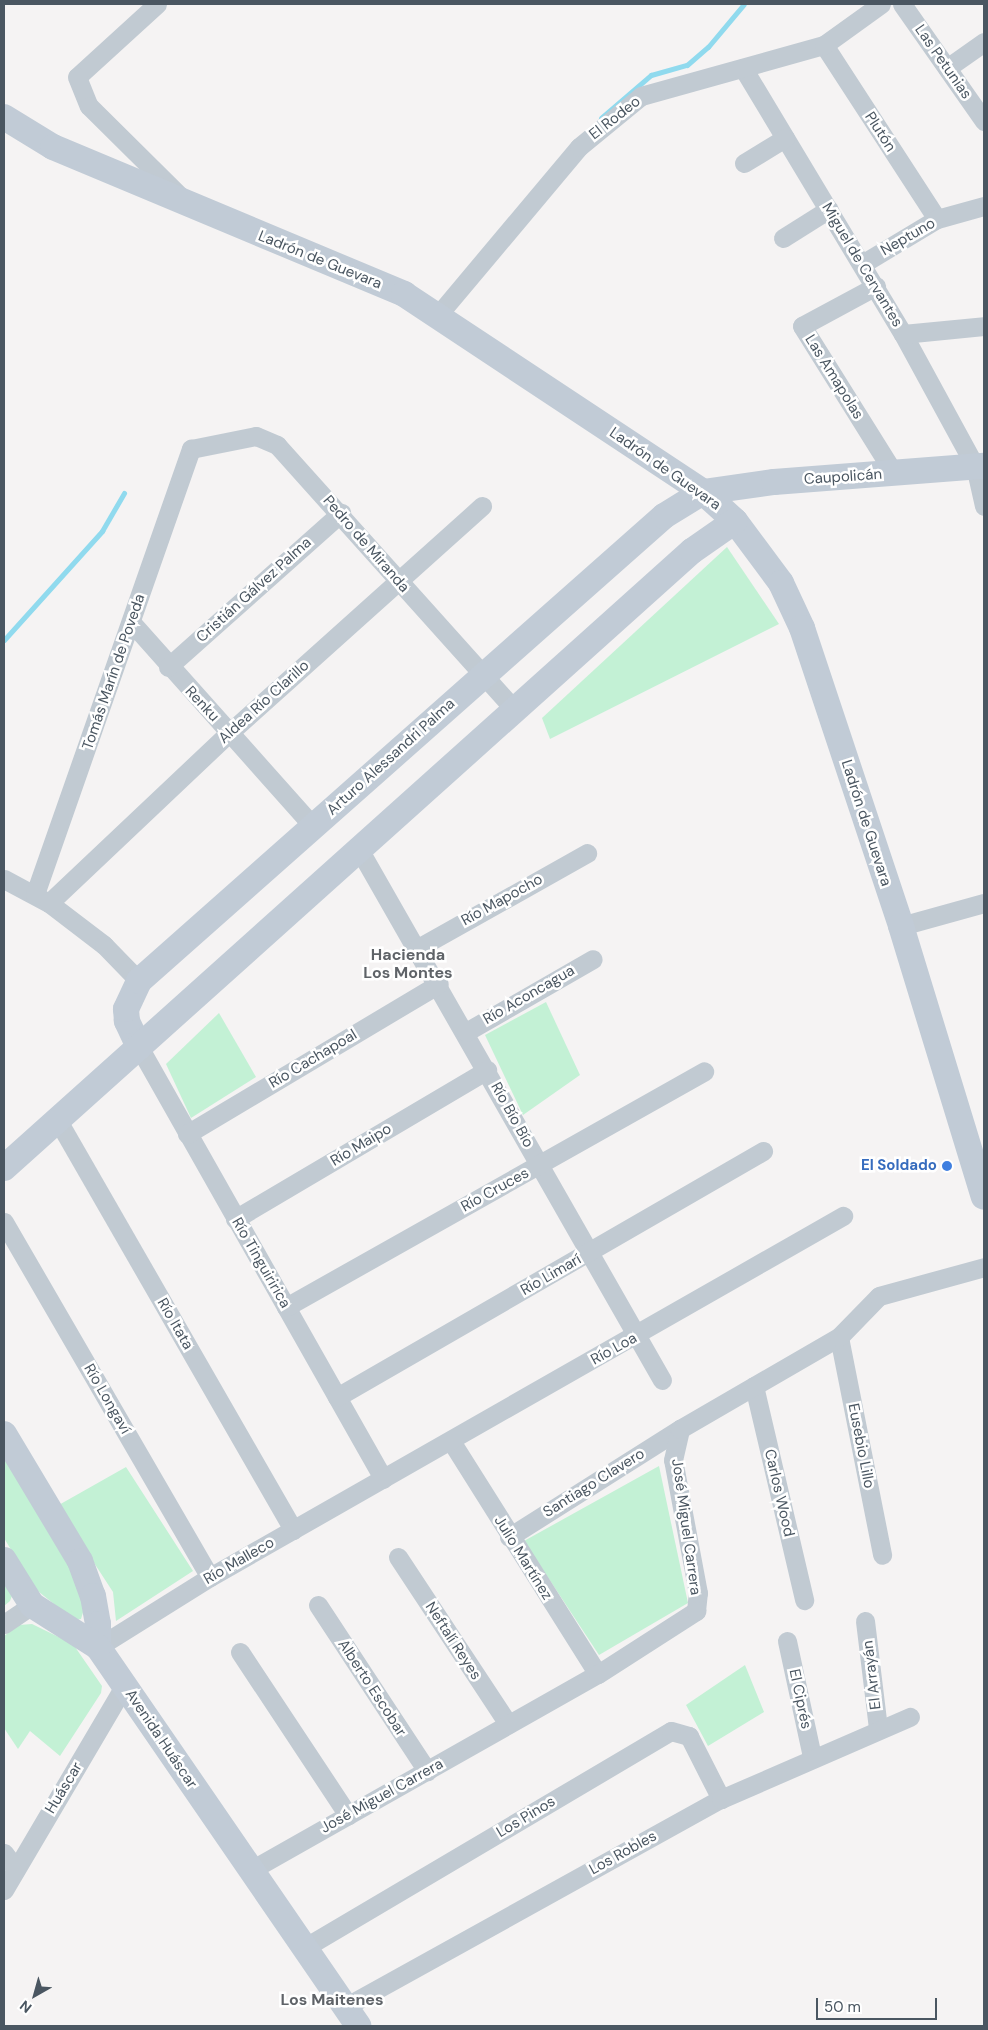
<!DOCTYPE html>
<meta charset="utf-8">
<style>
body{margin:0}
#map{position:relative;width:988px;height:2030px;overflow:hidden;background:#f5f3f3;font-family:"DM Sans",sans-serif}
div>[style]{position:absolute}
.green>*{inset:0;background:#c3f1d5}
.stream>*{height:5px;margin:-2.5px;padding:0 2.5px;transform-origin:2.5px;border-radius:2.5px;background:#90daee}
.street>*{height:19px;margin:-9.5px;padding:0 9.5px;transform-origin:9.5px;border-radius:9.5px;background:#c1cad2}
.secondary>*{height:26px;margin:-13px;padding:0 13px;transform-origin:13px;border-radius:13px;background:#c1cbd6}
.dots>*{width:14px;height:14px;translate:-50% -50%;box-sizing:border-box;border:2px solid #fff;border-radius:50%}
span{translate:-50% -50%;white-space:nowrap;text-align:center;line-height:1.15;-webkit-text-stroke:5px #fff;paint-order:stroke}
.street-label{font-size:15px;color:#4a5661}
.shop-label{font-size:15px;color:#366cbe;font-weight:700}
.right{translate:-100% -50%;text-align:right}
.neighbourhood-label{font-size:16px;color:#5f6368;font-weight:700}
.frame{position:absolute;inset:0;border:5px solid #4a5661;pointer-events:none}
.north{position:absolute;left:10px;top:1970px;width:50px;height:50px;-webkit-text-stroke:4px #fff;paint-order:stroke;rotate:218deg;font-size:14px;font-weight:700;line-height:20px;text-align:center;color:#4a5661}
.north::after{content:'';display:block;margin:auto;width:18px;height:22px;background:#4a5661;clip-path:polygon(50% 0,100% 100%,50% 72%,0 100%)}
.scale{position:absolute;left:816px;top:1998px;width:121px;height:22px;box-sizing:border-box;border:2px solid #4a5661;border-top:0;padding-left:6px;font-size:15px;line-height:18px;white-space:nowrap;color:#4a5661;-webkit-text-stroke:4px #fff;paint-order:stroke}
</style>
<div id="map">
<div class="green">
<i style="clip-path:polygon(727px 547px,779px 624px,550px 739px,542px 718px)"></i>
<i style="clip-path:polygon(546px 1002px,580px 1075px,523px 1115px,485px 1035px)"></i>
<i style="clip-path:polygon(219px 1013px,256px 1077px,191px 1118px,166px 1064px)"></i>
<i style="clip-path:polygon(4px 1455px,67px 1558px,84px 1609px,81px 1619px,74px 1620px,34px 1588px,4px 1538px)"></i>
<i style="clip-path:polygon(659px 1466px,688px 1603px,599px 1655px,524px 1541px)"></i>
<i style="clip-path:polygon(126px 1467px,193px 1571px,116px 1621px,113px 1592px,57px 1506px)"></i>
<i style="clip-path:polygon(4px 1580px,13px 1593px,10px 1601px,4px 1606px)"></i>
<i style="clip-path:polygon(32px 1624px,73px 1644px,102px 1686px,101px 1693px,60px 1756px,30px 1731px,18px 1749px,4px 1728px,4px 1636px,19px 1625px)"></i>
<i style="clip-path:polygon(745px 1665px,764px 1712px,708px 1746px,686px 1705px)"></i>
</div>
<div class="stream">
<i style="left:601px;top:118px;width:66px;rotate:-40.7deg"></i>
<i style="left:651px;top:75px;width:37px;rotate:-16deg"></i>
<i style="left:687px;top:65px;width:28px;rotate:-41deg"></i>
<i style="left:708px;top:47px;width:56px;rotate:-50.1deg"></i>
<i style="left:4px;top:640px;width:147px;rotate:-48deg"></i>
<i style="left:102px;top:531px;width:44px;rotate:-59.9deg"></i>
</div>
<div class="street">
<i style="left:157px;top:4px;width:108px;rotate:137.6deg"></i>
<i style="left:77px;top:77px;width:31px;rotate:68deg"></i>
<i style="left:89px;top:106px;width:131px;rotate:44.7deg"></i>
<i style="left:902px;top:4px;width:143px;rotate:55deg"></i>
<i style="left:824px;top:45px;width:207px;rotate:57deg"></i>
<i style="left:743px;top:68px;width:310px;rotate:59deg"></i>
<i style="left:903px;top:334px;width:150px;rotate:61.4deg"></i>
<i style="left:975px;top:466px;width:41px;rotate:77.3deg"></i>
<i style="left:947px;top:68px;width:45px;rotate:-35.1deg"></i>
<i style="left:744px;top:163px;width:48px;rotate:-31.4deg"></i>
<i style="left:783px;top:238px;width:54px;rotate:-32.2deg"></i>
<i style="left:862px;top:264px;width:87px;rotate:-31deg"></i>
<i style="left:937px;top:219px;width:49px;rotate:-15.5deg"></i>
<i style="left:876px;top:286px;width:84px;rotate:151.6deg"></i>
<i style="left:802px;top:326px;width:173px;rotate:58deg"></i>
<i style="left:438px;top:315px;width:219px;rotate:-50deg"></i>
<i style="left:579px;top:147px;width:80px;rotate:-39.4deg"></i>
<i style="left:641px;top:96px;width:190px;rotate:-15.6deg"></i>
<i style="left:824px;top:45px;width:70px;rotate:-35.7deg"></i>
<i style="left:903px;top:334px;width:81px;rotate:-5.6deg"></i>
<i style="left:132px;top:623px;width:273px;rotate:48.3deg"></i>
<i style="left:168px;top:667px;width:232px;rotate:-41.7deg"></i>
<i style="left:360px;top:851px;width:609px;rotate:60.28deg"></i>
<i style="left:4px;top:879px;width:51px;rotate:28.1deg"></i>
<i style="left:49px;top:903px;width:69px;rotate:37.4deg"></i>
<i style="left:104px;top:945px;width:50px;rotate:45.8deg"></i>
<i style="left:35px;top:894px;width:472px;rotate:-70.7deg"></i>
<i style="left:191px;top:449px;width:66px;rotate:-11.3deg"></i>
<i style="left:256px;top:436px;width:23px;rotate:23deg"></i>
<i style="left:277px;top:445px;width:356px;rotate:48.1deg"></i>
<i style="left:49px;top:903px;width:248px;rotate:-43.4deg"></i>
<i style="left:229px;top:733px;width:340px;rotate:-41.9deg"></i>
<i style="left:901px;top:926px;width:86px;rotate:-15.5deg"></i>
<i style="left:418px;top:948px;width:194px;rotate:-29.3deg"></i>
<i style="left:466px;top:1032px;width:146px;rotate:-29.9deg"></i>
<i style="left:139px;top:1047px;width:496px;rotate:60.5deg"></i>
<i style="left:57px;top:1119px;width:474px;rotate:60.1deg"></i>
<i style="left:187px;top:1134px;width:293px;rotate:-30.8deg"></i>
<i style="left:235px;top:1219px;width:293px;rotate:-30.6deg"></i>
<i style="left:4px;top:1222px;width:410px;rotate:59.9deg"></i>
<i style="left:286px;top:1307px;width:480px;rotate:-29.4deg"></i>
<i style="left:839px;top:1337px;width:222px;rotate:78.8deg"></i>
<i style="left:754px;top:1386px;width:220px;rotate:76.8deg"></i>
<i style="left:337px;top:1397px;width:492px;rotate:-30deg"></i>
<i style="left:451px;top:1441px;width:275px;rotate:57.8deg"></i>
<i style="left:509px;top:1537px;width:202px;rotate:-32.3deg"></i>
<i style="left:398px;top:1557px;width:200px;rotate:56.6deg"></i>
<i style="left:318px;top:1605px;width:199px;rotate:56.7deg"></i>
<i style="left:865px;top:1621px;width:109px;rotate:83.1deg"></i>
<i style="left:4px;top:1624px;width:34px;rotate:-34deg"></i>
<i style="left:787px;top:1641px;width:119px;rotate:77.8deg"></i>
<i style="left:98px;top:1647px;width:132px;rotate:-32deg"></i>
<i style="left:210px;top:1577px;width:729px;rotate:-29.7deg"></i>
<i style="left:240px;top:1652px;width:196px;rotate:56.5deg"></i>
<i style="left:4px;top:1853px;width:20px;rotate:53deg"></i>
<i style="left:251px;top:1870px;width:399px;rotate:-29.5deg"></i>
<i style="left:598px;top:1674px;width:117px;rotate:-32.7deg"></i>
<i style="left:696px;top:1611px;width:18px;rotate:-84deg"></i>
<i style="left:698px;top:1593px;width:135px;rotate:-100.6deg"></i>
<i style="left:673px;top:1460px;width:32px;rotate:-77deg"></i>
<i style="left:680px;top:1429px;width:184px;rotate:-30.1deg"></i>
<i style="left:839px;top:1337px;width:57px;rotate:-45.7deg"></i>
<i style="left:879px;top:1296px;width:109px;rotate:-15.4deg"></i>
<i style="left:4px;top:1890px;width:237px;rotate:-59.5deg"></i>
<i style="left:304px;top:1948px;width:426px;rotate:-30.6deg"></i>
<i style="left:671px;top:1731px;width:19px;rotate:16deg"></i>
<i style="left:689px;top:1736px;width:71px;rotate:63.1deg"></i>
<i style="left:345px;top:2007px;width:430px;rotate:-29deg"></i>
<i style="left:721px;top:1799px;width:206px;rotate:-23.5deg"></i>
</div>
<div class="secondary">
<i style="left:4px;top:117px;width:57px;rotate:31.5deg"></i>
<i style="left:53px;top:147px;width:381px;rotate:22.7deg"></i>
<i style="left:404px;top:294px;width:359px;rotate:33.5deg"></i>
<i style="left:703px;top:492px;width:43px;rotate:42.2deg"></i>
<i style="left:735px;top:521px;width:77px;rotate:53.4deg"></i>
<i style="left:781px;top:583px;width:50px;rotate:65deg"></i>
<i style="left:802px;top:628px;width:314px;rotate:71.6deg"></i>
<i style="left:901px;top:926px;width:283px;rotate:73deg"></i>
<i style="left:139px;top:1047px;width:29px;rotate:-115deg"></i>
<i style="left:127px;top:1021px;width:12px;rotate:-95deg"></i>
<i style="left:126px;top:1009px;width:31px;rotate:-65deg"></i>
<i style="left:139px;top:981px;width:701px;rotate:-41.53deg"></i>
<i style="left:664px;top:516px;width:46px;rotate:-31.6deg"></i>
<i style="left:703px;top:492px;width:72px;rotate:-8deg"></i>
<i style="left:774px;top:482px;width:211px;rotate:-4.4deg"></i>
<i style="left:4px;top:1168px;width:924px;rotate:-41.89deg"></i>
<i style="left:692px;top:551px;width:52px;rotate:-34.9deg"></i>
<i style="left:4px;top:1434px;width:148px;rotate:59.1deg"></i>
<i style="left:80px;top:1561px;width:37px;rotate:70deg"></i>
<i style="left:93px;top:1596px;width:28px;rotate:80deg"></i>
<i style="left:98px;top:1624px;width:23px;rotate:90deg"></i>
<i style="left:98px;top:1647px;width:460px;rotate:55.5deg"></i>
<i style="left:4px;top:1560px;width:53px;rotate:58.1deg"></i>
<i style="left:32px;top:1605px;width:78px;rotate:32.5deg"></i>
</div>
<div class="dots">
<i style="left:947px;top:1166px;background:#3f7fe0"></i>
</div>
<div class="street-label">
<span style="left:943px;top:62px;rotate:55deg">Las Petunias</span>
<span style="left:615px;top:118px;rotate:-38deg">El Rodeo</span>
<span style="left:880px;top:132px;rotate:57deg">Plutón</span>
<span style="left:908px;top:237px;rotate:-30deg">Neptuno</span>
<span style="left:320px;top:260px;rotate:22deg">Ladrón de Guevara</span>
<span style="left:862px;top:265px;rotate:59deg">Miguel de Cervantes</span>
<span style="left:834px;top:377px;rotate:58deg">Las Amapolas</span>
<span style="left:665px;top:469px;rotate:35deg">Ladrón de Guevara</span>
<span style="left:843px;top:477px;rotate:-4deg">Caupolicán</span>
<span style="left:366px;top:544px;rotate:49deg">Pedro de Miranda</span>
<span style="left:254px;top:590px;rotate:-42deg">Cristián Gálvez Palma</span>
<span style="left:114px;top:672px;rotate:-71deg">Tomás Marín de Poveda</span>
<span style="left:264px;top:702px;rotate:-42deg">Aldea Río Clarillo</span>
<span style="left:202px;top:704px;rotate:47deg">Renku</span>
<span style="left:391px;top:757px;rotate:-42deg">Arturo Alessandri Palma</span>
<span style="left:866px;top:823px;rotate:72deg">Ladrón de Guevara</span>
<span style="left:502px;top:900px;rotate:-29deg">Río Mapocho</span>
<span style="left:529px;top:995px;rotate:-30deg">Río Aconcagua</span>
<span style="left:313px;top:1059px;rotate:-31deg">Río Cachapoal</span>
<span style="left:512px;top:1115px;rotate:61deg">Río Bío Bío</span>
<span style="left:361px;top:1145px;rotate:-31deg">Río Maipo</span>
<span style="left:495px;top:1190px;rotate:-29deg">Río Cruces</span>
<span style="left:261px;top:1263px;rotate:60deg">Río Tinguiririca</span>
<span style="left:551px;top:1275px;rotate:-30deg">Río Limarí</span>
<span style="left:175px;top:1324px;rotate:60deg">Río Itata</span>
<span style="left:614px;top:1349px;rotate:-29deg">Río Loa</span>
<span style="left:107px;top:1399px;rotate:60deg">Río Longaví</span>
<span style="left:861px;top:1446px;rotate:79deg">Eusebio Lillo</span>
<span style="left:594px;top:1483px;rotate:-32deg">Santiago Clavero</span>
<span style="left:779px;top:1493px;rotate:77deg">Carlos Wood</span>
<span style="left:686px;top:1527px;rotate:82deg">José Miguel Carrera</span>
<span style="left:523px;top:1558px;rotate:58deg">Julio Martínez</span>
<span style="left:239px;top:1561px;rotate:-30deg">Río Malleco</span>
<span style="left:453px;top:1641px;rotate:57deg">Neftalí Reyes</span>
<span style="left:872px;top:1675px;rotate:-97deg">El Arrayán</span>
<span style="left:372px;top:1688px;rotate:57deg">Alberto Escobar</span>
<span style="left:800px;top:1699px;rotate:78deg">El Ciprés</span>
<span style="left:161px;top:1739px;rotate:56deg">Avenida Huáscar</span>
<span style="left:64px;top:1788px;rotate:-59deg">Huáscar</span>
<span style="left:382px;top:1796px;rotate:-29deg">José Miguel Carrera</span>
<span style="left:526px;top:1817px;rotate:-31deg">Los Pinos</span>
<span style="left:623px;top:1853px;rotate:-29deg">Los Robles</span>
</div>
<div class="shop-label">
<span class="right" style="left:937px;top:1166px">El Soldado</span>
</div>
<div class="neighbourhood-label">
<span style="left:408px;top:964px">Hacienda<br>Los Montes</span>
<span style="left:332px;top:2000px">Los Maitenes</span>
</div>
<div class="frame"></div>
<div class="north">N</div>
<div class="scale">50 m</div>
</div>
